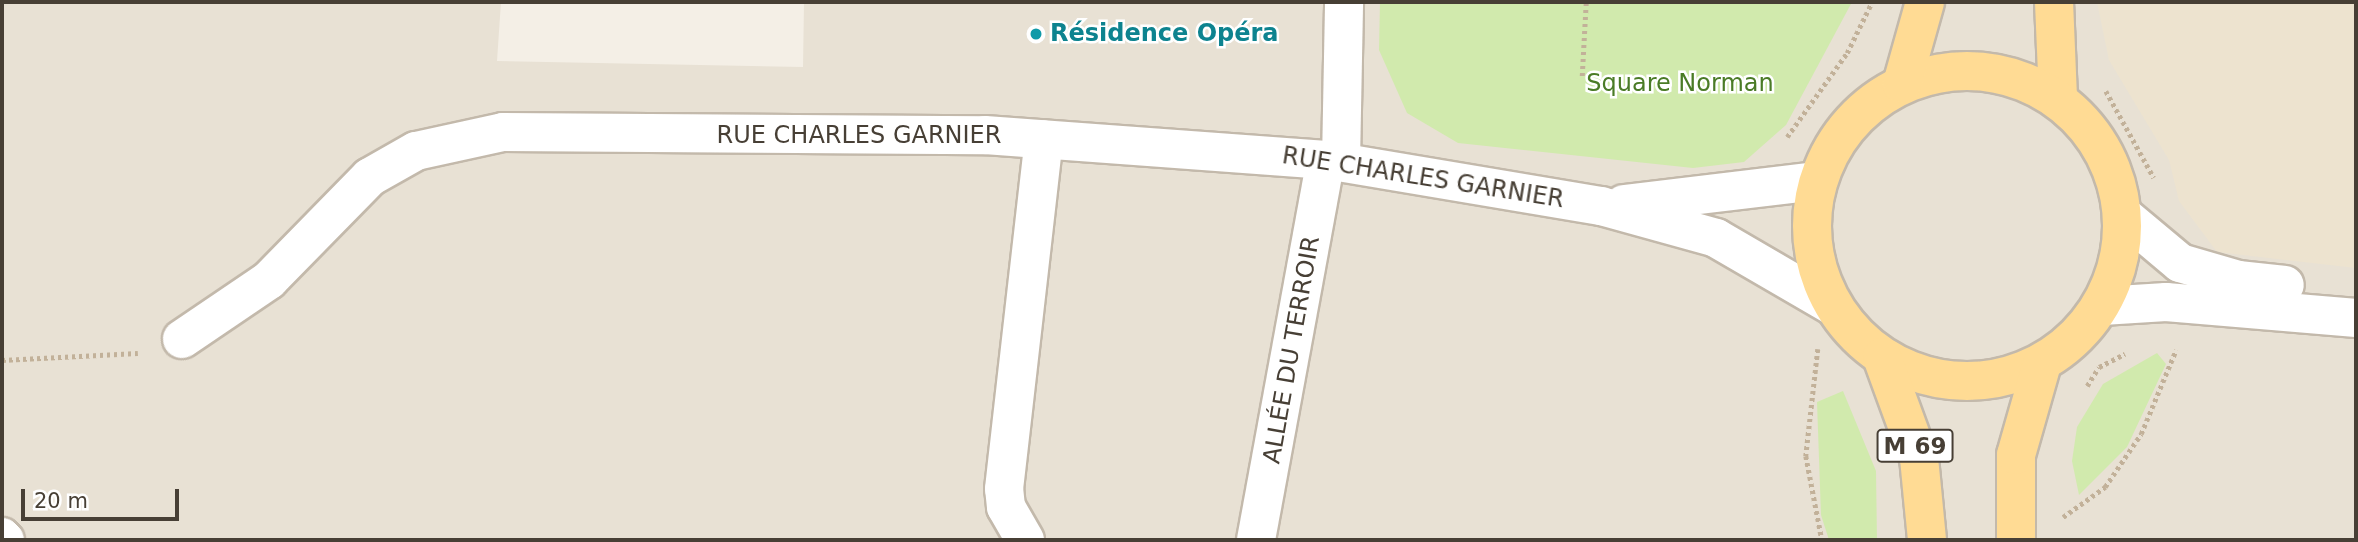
<!DOCTYPE html>
<meta charset="utf-8">
<style>
body{margin:0}
#map{position:relative;width:2358px;height:542px;overflow:hidden;background:#f4efe6;font-family:"DejaVu Sans",sans-serif}
div>[style]{position:absolute}
.residential>*{inset:0;background:#e8e1d4}
.education>*{inset:0;background:#ede3cf}
.green>*{inset:0;background:#d1eaad}
.path>*{height:4.5px;margin-top:-2.25px;transform-origin:0;background:repeating-linear-gradient(90deg,#c2b199 0 3.5px,transparent 0 7px)}
.roads{filter:drop-shadow(2px 0 #c3b9ab) drop-shadow(-2px 0 #c3b9ab) drop-shadow(0 2px #c3b9ab) drop-shadow(0 -2px #c3b9ab)}
.minor>*{height:38px;margin:-19px;padding:0 19px;transform-origin:19px;border-radius:19px;background:#fff}
.major>*{height:38px;margin:-19px;padding:0 19px;transform-origin:19px;border-radius:19px;background:#ffdb94}
.major>.ring{margin:-19px;padding:0;box-sizing:content-box;background:none;border:38px solid #ffdb94;border-radius:50%}
.dots>*{width:19px;height:19px;translate:-50% -50%;box-sizing:border-box;border:4px solid #fff;border-radius:50%}
span{translate:-50% -50%;white-space:nowrap;text-align:center;line-height:1.15;-webkit-text-stroke:5px #fff;paint-order:stroke}
.shield-label span{padding:2px 5px;background:#fff;border:2px solid;border-radius:5px;-webkit-text-stroke-width:0}
.shield-label{font-size:23px;color:#473f35;font-weight:700}
.culture-label{font-size:24px;color:#0d838f;font-weight:700}
.left{translate:0 -50%;text-align:left}
.park-label{font-size:24px;color:#4a7b26}
.street-label{font-size:24px;color:#473f35}
.frame{position:absolute;inset:0;border:4px solid #473f35;pointer-events:none}
.scale{position:absolute;left:21px;top:489px;width:158px;height:32px;box-sizing:border-box;border:4px solid #473f35;border-top:0;padding-left:9px;font-size:21px;line-height:24px;white-space:nowrap;color:#473f35;-webkit-text-stroke:5px #fff;paint-order:stroke}
</style>
<div id="map">
<div class="residential">
<i style="clip-path:polygon(2px 2px,501px 2px,497px 61px,803px 67px,804px 2px,2356px 2px,2356px 540px,2px 540px)"></i>
</div>
<div class="education">
<i style="clip-path:polygon(2097px 2px,2356px 2px,2356px 268px,2217px 252px,2179px 201px,2169px 160px,2109px 60px)"></i>
</div>
<div class="green">
<i style="clip-path:polygon(1380px 2px,1852px 2px,1786px 125px,1744px 162px,1693px 168px,1458px 143px,1407px 113px,1379px 50px)"></i>
<i style="clip-path:polygon(2157px 353px,2166px 364px,2127px 447px,2079px 495px,2072px 461px,2077px 427px,2103px 384px)"></i>
<i style="clip-path:polygon(1843px 391px,1876px 471px,1877px 540px,1829px 540px,1821px 515px,1817px 402px)"></i>
</div>
<div class="path">
<i style="left:1582px;top:76px;width:74px;rotate:-86.9deg"></i>
<i style="left:2106px;top:91px;width:99px;rotate:61.1deg"></i>
<i style="left:1787px;top:137px;width:103px;rotate:-54.5deg"></i>
<i style="left:1847px;top:53px;width:57px;rotate:-63.9deg"></i>
<i style="left:1818px;top:349px;width:108px;rotate:96.4deg"></i>
<i style="left:1806px;top:456px;width:86px;rotate:79.2deg"></i>
<i style="left:2px;top:360px;width:136px;rotate:-2.9deg"></i>
<i style="left:2087px;top:386px;width:22px;rotate:-58deg"></i>
<i style="left:2099px;top:367px;width:29px;rotate:-27deg"></i>
<i style="left:2063px;top:517px;width:52px;rotate:-35.5deg"></i>
<i style="left:2105px;top:487px;width:64px;rotate:-55.8deg"></i>
<i style="left:2141px;top:434px;width:91px;rotate:-67.4deg"></i>
</div>
<div class="roads">
<div class="minor">
<i style="left:1341px;top:162px;width:160px;rotate:-88.9deg"></i>
<i style="left:1624px;top:204px;width:195px;rotate:-6.8deg"></i>
<i style="left:2124px;top:216px;width:73px;rotate:40deg"></i>
<i style="left:2180px;top:263px;width:60px;rotate:16.3deg"></i>
<i style="left:2238px;top:280px;width:47px;rotate:6.1deg"></i>
<i style="left:2102px;top:306px;width:64px;rotate:-3.6deg"></i>
<i style="left:2166px;top:302px;width:191px;rotate:4.8deg"></i>
<i style="left:182px;top:339px;width:105px;rotate:-34.1deg"></i>
<i style="left:269px;top:280px;width:144px;rotate:-45.6deg"></i>
<i style="left:370px;top:177px;width:53px;rotate:-29.5deg"></i>
<i style="left:416px;top:151px;width:89px;rotate:-12.3deg"></i>
<i style="left:503px;top:132px;width:482px;rotate:0.4deg"></i>
<i style="left:985px;top:135px;width:342px;rotate:4.2deg"></i>
<i style="left:1326px;top:160px;width:279px;rotate:9.5deg"></i>
<i style="left:1601px;top:206px;width:119px;rotate:15.5deg"></i>
<i style="left:1716px;top:238px;width:135px;rotate:30.2deg"></i>
<i style="left:2px;top:537px;width:4px;rotate:45deg"></i>
<i style="left:1025px;top:540px;width:38px;rotate:-120deg"></i>
<i style="left:1006px;top:507px;width:18px;rotate:-96deg"></i>
<i style="left:1004px;top:489px;width:352px;rotate:-83.5deg"></i>
<i style="left:1256px;top:540px;width:386px;rotate:-79.6deg"></i>
</div>
<div class="major">
<i style="left:2054px;top:2px;width:96px;rotate:87.6deg"></i>
<i class="ring" style="left:1812px;top:71px;width:272px;height:272px"></i>
<i style="left:1902px;top:84px;width:85px;rotate:-74.3deg"></i>
<i style="left:1882px;top:357px;width:108px;rotate:69.9deg"></i>
<i style="left:1919px;top:458px;width:82px;rotate:84.4deg"></i>
<i style="left:2016px;top:540px;width:85px;rotate:-90deg"></i>
<i style="left:2016px;top:455px;width:95px;rotate:-74.1deg"></i>
</div>
</div>
<div class="dots">
<i style="left:1036px;top:34px;background:#0f9aa8"></i>
</div>
<div class="shield-label">
<span style="left:1915px;top:446px">M 69</span>
</div>
<div class="culture-label">
<span class="left" style="left:1050px;top:34px">Résidence Opéra</span>
</div>
<div class="park-label">
<span style="left:1680px;top:84px">Square Norman</span>
</div>
<div class="street-label">
<span style="left:859px;top:136px">RUE CHARLES GARNIER</span>
<span style="left:1423px;top:178px;rotate:9deg">RUE CHARLES GARNIER</span>
<span style="left:1292px;top:350px;rotate:-80deg">ALLÉE DU TERROIR</span>
</div>
<div class="frame"></div>
<div class="scale">20 m</div>
</div>
